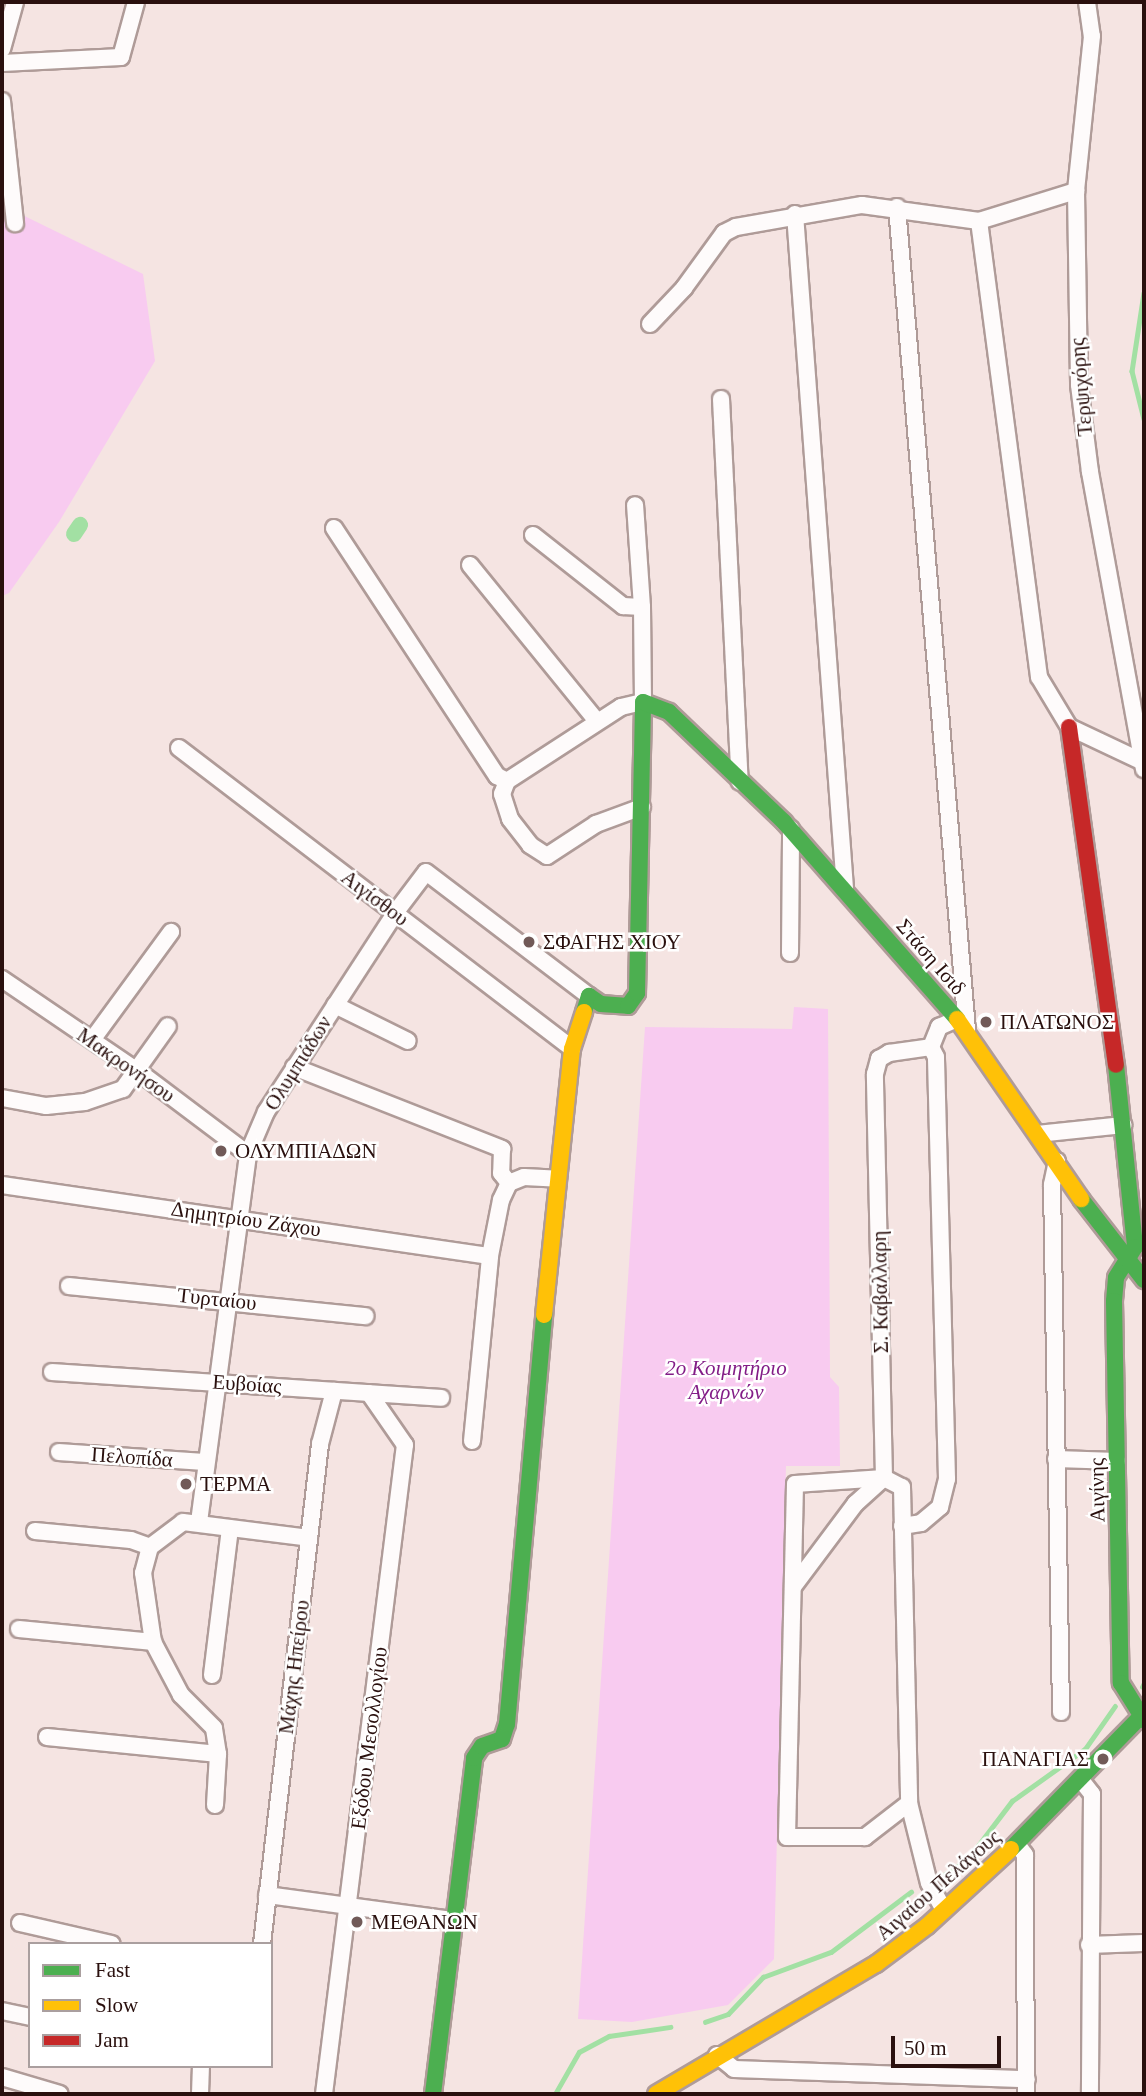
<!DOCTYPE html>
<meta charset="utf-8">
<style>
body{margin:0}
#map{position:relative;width:1146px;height:2096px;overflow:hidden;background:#f5e4e2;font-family:"Times New Roman",serif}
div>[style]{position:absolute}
.green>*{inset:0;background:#f8cbf0}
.stream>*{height:4.5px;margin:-2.25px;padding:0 2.25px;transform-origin:2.25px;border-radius:2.25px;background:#a2e0a3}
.canal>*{height:16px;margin:-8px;padding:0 8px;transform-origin:8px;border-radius:8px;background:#a2e0a3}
.roads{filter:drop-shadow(2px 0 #af9b98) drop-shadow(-2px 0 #af9b98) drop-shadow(0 2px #af9b98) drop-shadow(0 -2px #af9b98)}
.street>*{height:16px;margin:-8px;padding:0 8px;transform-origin:8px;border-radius:8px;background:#fefbfb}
.fast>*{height:16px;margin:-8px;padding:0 8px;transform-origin:8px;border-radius:8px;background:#4caf50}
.slow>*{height:16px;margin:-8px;padding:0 8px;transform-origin:8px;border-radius:8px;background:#ffc107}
.jam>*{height:16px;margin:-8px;padding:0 8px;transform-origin:8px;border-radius:8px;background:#c62828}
.dots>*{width:19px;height:19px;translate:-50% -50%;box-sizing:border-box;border:4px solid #fff;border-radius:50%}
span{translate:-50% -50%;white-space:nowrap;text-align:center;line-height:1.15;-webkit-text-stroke:5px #fff;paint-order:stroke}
.street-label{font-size:21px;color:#2a100e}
.poi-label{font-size:21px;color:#2a100e}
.left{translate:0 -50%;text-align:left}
.right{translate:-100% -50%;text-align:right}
.park-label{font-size:21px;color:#831d87;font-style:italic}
.frame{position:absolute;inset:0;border:4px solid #2a100e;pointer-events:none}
.legend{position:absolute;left:28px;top:1942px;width:245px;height:126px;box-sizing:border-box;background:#fff;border:2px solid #aa9f9f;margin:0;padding:9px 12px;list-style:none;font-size:21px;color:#2a100e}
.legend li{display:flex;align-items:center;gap:14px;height:35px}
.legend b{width:35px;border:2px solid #aa9f9f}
.scale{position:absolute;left:891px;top:2036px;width:110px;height:32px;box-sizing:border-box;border:4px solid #2a100e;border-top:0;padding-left:9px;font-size:21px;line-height:24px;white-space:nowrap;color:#2a100e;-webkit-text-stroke:5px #fff;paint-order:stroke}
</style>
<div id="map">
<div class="green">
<i style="clip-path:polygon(2px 205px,143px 274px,155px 361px,59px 522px,9px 593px,2px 596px)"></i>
<i style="clip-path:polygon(794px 1007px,828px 1009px,830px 1377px,839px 1387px,840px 1466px,786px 1466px,774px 1959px,728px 2005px,632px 2022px,578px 2019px,645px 1027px,792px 1029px)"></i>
</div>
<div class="stream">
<i style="left:1144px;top:293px;width:79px;rotate:98.7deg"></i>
<i style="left:1132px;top:371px;width:49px;rotate:76deg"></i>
<i style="left:1142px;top:1687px;width:4px;rotate:-63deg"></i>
<i style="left:944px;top:1875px;width:27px;rotate:-33deg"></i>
<i style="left:967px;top:1860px;width:74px;rotate:-52.7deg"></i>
<i style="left:1012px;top:1801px;width:90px;rotate:-35.5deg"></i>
<i style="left:1085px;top:1749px;width:52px;rotate:-55.1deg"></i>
<i style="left:705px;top:2022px;width:24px;rotate:-19deg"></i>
<i style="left:728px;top:2014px;width:51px;rotate:-46.6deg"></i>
<i style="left:763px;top:1977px;width:72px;rotate:-20.2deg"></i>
<i style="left:831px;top:1952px;width:100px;rotate:-36.9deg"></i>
<i style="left:555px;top:2094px;width:48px;rotate:-60.3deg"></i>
<i style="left:579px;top:2052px;width:34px;rotate:-28deg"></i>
<i style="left:609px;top:2036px;width:62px;rotate:-8.4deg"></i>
</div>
<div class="canal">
<i style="left:74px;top:534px;width:11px;rotate:-56deg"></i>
</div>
<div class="roads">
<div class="street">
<i style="left:1087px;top:2px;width:34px;rotate:82deg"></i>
<i style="left:1092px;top:36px;width:156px;rotate:95.9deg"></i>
<i style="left:1076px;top:191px;width:194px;rotate:89.1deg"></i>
<i style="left:1079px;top:385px;width:88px;rotate:82.8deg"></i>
<i style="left:1090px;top:472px;width:302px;rotate:79.7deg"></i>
<i style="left:2px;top:49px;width:49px;rotate:-74.5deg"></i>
<i style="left:2px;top:63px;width:119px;rotate:-2.9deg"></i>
<i style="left:121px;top:57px;width:57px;rotate:-74.7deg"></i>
<i style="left:2px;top:101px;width:123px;rotate:83.9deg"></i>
<i style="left:897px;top:207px;width:826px;rotate:85.14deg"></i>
<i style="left:795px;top:214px;width:677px;rotate:85.76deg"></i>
<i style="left:979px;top:221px;width:102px;rotate:-17.2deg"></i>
<i style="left:650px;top:324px;width:50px;rotate:-46.6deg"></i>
<i style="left:684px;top:288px;width:68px;rotate:-54deg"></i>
<i style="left:724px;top:233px;width:13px;rotate:-27deg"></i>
<i style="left:736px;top:227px;width:128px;rotate:-9.9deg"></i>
<i style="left:862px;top:205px;width:118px;rotate:7.8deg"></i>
<i style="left:979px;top:221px;width:460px;rotate:82.5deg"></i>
<i style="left:1039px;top:677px;width:58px;rotate:59deg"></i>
<i style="left:1069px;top:727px;width:82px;rotate:25.3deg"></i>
<i style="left:721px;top:399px;width:383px;rotate:87.2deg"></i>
<i style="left:334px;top:528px;width:297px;rotate:56.7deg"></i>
<i style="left:497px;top:776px;width:11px;rotate:27deg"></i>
<i style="left:507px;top:781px;width:136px;rotate:-33deg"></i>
<i style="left:621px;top:707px;width:23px;rotate:-13deg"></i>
<i style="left:643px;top:702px;width:95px;rotate:-90.6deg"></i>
<i style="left:642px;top:607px;width:102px;rotate:-93.9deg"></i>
<i style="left:533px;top:535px;width:115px;rotate:38.3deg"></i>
<i style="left:623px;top:606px;width:19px;rotate:3deg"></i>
<i style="left:470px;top:565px;width:201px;rotate:50.9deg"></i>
<i style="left:179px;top:748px;width:495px;rotate:37.4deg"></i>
<i style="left:507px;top:781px;width:14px;rotate:111deg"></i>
<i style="left:502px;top:794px;width:26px;rotate:72deg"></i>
<i style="left:510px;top:819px;width:33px;rotate:52deg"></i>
<i style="left:530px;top:845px;width:20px;rotate:33deg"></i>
<i style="left:547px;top:856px;width:59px;rotate:-33.1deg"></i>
<i style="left:596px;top:824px;width:49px;rotate:-20.3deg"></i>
<i style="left:790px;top:953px;width:124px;rotate:-89.5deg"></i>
<i style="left:2px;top:979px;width:166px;rotate:34.2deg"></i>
<i style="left:139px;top:1072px;width:136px;rotate:37deg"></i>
<i style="left:335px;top:1005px;width:81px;rotate:26.3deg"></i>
<i style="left:92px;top:1040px;width:134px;rotate:-53.8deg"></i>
<i style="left:294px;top:1067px;width:224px;rotate:21.5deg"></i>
<i style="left:502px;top:1149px;width:24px;rotate:92deg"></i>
<i style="left:501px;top:1173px;width:13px;rotate:51deg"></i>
<i style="left:2px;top:1098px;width:45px;rotate:10.3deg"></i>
<i style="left:46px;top:1106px;width:39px;rotate:-6deg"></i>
<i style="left:85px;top:1102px;width:40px;rotate:-18.9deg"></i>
<i style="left:123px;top:1089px;width:77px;rotate:-54.5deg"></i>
<i style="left:1037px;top:1134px;width:87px;rotate:-5.9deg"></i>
<i style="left:1057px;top:1161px;width:25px;rotate:102deg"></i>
<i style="left:1052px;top:1185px;width:527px;rotate:89.02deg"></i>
<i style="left:2px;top:1185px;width:493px;rotate:8.3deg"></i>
<i style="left:69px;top:1286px;width:298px;rotate:5.8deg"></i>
<i style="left:52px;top:1372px;width:390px;rotate:3.8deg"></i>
<i style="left:472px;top:1441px;width:186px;rotate:-84.4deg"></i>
<i style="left:490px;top:1256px;width:57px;rotate:-78.9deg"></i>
<i style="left:501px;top:1200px;width:19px;rotate:-65deg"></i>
<i style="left:509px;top:1183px;width:16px;rotate:-22deg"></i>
<i style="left:524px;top:1177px;width:34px;rotate:3deg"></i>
<i style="left:59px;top:1452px;width:145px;rotate:3.9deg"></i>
<i style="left:1056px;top:1459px;width:61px;rotate:1.9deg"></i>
<i style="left:884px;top:1478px;width:20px;rotate:27deg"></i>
<i style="left:902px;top:1487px;width:316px;rotate:88.7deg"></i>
<i style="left:909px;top:1803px;width:56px;rotate:142.3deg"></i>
<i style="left:865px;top:1837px;width:78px;rotate:180deg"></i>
<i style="left:787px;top:1837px;width:353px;rotate:-88.7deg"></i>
<i style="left:795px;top:1484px;width:89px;rotate:-3.9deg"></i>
<i style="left:199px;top:1522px;width:371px;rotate:-82.4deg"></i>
<i style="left:248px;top:1154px;width:46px;rotate:-66.8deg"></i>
<i style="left:266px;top:1112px;width:237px;rotate:-57deg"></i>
<i style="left:395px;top:913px;width:51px;rotate:-52.9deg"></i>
<i style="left:426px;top:872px;width:205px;rotate:37.3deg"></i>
<i style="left:902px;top:1526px;width:19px;rotate:-9deg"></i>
<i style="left:921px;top:1523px;width:25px;rotate:-40deg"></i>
<i style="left:940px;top:1507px;width:29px;rotate:-76deg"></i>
<i style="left:947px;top:1479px;width:422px;rotate:-91.5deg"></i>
<i style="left:936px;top:1057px;width:11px;rotate:-117deg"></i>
<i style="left:35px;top:1531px;width:96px;rotate:5.4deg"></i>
<i style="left:131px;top:1540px;width:20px;rotate:20deg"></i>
<i style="left:793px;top:1587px;width:104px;rotate:-53.2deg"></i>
<i style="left:855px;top:1504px;width:39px;rotate:-42deg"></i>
<i style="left:884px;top:1478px;width:404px;rotate:-91.3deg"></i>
<i style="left:875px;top:1074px;width:16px;rotate:-75deg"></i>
<i style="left:879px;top:1059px;width:12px;rotate:-31deg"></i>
<i style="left:889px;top:1053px;width:42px;rotate:-8.1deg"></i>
<i style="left:931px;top:1047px;width:22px;rotate:-68deg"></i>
<i style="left:939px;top:1027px;width:20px;rotate:-24deg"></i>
<i style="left:19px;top:1629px;width:135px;rotate:5.5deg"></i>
<i style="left:212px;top:1675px;width:148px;rotate:-83deg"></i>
<i style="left:47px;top:1737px;width:172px;rotate:5.7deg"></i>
<i style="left:1081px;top:1780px;width:18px;rotate:52deg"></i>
<i style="left:1092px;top:1794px;width:299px;rotate:90.4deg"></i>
<i style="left:909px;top:1803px;width:82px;rotate:76deg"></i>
<i style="left:929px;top:1883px;width:31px;rotate:61deg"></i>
<i style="left:215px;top:1805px;width:51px;rotate:-86.6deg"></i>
<i style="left:218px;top:1754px;width:26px;rotate:-99deg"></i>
<i style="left:214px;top:1728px;width:47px;rotate:-135deg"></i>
<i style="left:181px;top:1695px;width:60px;rotate:-117.8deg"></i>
<i style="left:153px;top:1642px;width:70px;rotate:-98.2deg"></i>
<i style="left:143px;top:1573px;width:27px;rotate:-75deg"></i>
<i style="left:150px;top:1547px;width:41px;rotate:-37.1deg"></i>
<i style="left:183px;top:1522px;width:127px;rotate:7.2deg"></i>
<i style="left:1017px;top:1844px;width:14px;rotate:54deg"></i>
<i style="left:1025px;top:1855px;width:239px;rotate:89.8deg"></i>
<i style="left:267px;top:1895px;width:188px;rotate:7.7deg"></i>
<i style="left:20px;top:1923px;width:94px;rotate:12.9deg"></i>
<i style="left:262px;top:1944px;width:503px;rotate:-83.38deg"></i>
<i style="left:320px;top:1444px;width:55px;rotate:-75.2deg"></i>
<i style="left:1089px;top:1945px;width:55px;rotate:-2.1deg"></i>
<i style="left:2px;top:2011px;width:29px;rotate:12deg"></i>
<i style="left:717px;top:2055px;width:22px;rotate:39deg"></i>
<i style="left:734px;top:2069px;width:293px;rotate:2deg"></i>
<i style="left:2px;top:2077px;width:60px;rotate:16.3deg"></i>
<i style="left:200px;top:2094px;width:28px;rotate:-88deg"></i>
<i style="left:324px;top:2094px;width:654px;rotate:-82.89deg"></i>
<i style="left:405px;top:1445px;width:63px;rotate:-124.7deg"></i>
</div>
<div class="fast">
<i style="left:584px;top:1012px;width:17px;rotate:-73deg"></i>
<i style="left:589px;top:996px;width:14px;rotate:34deg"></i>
<i style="left:601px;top:1004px;width:27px;rotate:4deg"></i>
<i style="left:628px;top:1006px;width:16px;rotate:-55deg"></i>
<i style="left:637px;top:993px;width:291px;rotate:-88.8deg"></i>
<i style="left:643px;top:702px;width:28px;rotate:21deg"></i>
<i style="left:669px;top:712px;width:159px;rotate:43.7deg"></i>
<i style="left:784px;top:822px;width:262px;rotate:48.7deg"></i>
<i style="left:1116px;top:1065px;width:183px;rotate:84deg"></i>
<i style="left:1135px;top:1247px;width:36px;rotate:122deg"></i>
<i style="left:1116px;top:1278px;width:23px;rotate:95deg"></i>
<i style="left:1114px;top:1301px;width:382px;rotate:89deg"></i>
<i style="left:1121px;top:1683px;width:44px;rotate:58.1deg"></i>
<i style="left:1081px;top:1199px;width:103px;rotate:52.1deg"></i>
<i style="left:1011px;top:1849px;width:190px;rotate:-45.6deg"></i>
<i style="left:433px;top:2094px;width:338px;rotate:-83deg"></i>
<i style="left:474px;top:1758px;width:14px;rotate:-56deg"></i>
<i style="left:482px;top:1746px;width:21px;rotate:-19deg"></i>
<i style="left:502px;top:1739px;width:16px;rotate:-72deg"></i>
<i style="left:507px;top:1724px;width:411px;rotate:-84.8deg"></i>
</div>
<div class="slow">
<i style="left:957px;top:1019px;width:219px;rotate:55.4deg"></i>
<i style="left:544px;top:1315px;width:267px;rotate:-84deg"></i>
<i style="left:572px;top:1049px;width:39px;rotate:-72deg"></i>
<i style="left:656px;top:2094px;width:256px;rotate:-30.6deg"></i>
<i style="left:876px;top:1964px;width:64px;rotate:-36.7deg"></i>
<i style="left:927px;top:1926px;width:114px;rotate:-42.5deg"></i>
</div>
<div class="jam">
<i style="left:1069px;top:727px;width:341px;rotate:82.1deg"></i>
</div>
</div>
<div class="dots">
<i style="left:529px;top:942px;background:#715a58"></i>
<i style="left:986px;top:1022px;background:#715a58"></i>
<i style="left:221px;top:1151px;background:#715a58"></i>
<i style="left:186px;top:1484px;background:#715a58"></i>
<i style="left:1103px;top:1759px;background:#715a58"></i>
<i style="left:357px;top:1922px;background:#715a58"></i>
</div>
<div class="street-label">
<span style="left:1081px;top:387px;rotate:-95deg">Τερψιχόρης</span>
<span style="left:375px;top:898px;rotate:37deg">Αιγίσθου</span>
<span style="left:931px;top:957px;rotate:49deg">Στάση Ισιδ</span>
<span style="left:298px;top:1063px;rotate:-58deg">Ολυμπιάδων</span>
<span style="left:126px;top:1065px;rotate:35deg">Μακρονήσου</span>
<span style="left:246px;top:1219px;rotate:8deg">Δημητρίου Ζάχου</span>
<span style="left:880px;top:1292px;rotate:-91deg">Σ. Καβαλλαρη</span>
<span style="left:217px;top:1299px;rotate:6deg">Τυρταίου</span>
<span style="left:247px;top:1384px;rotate:4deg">Ευβοίας</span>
<span style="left:132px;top:1457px;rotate:4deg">Πελοπίδα</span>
<span style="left:1097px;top:1490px;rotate:-91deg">Αιγίνης</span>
<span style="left:294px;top:1667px;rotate:-83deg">Μάχης Ηπείρου</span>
<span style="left:369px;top:1738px;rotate:-83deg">Εξόδου Μεσολλογίου</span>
<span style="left:938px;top:1885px;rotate:-41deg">Αιγαίου Πελάγους</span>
</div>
<div class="poi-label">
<span class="left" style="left:543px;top:942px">ΣΦΑΓΗΣ ΧΙΟΥ</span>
<span class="left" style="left:1000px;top:1022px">ΠΛΑΤΩΝΟΣ</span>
<span class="left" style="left:235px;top:1151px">ΟΛΥΜΠΙΑΔΩΝ</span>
<span class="left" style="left:200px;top:1484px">ΤΕΡΜΑ</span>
<span class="right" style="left:1089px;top:1759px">ΠΑΝΑΓΙΑΣ</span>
<span class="left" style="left:371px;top:1922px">ΜΕΘΑΝΩΝ</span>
</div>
<div class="park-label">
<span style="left:726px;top:1380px">2ο Κοιμητήριο<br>Αχαρνών</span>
</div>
<div class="frame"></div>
<ul class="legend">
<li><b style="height:9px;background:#4caf50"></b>Fast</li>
<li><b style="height:9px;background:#ffc107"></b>Slow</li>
<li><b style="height:9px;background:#c62828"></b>Jam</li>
</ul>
<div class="scale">50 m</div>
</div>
